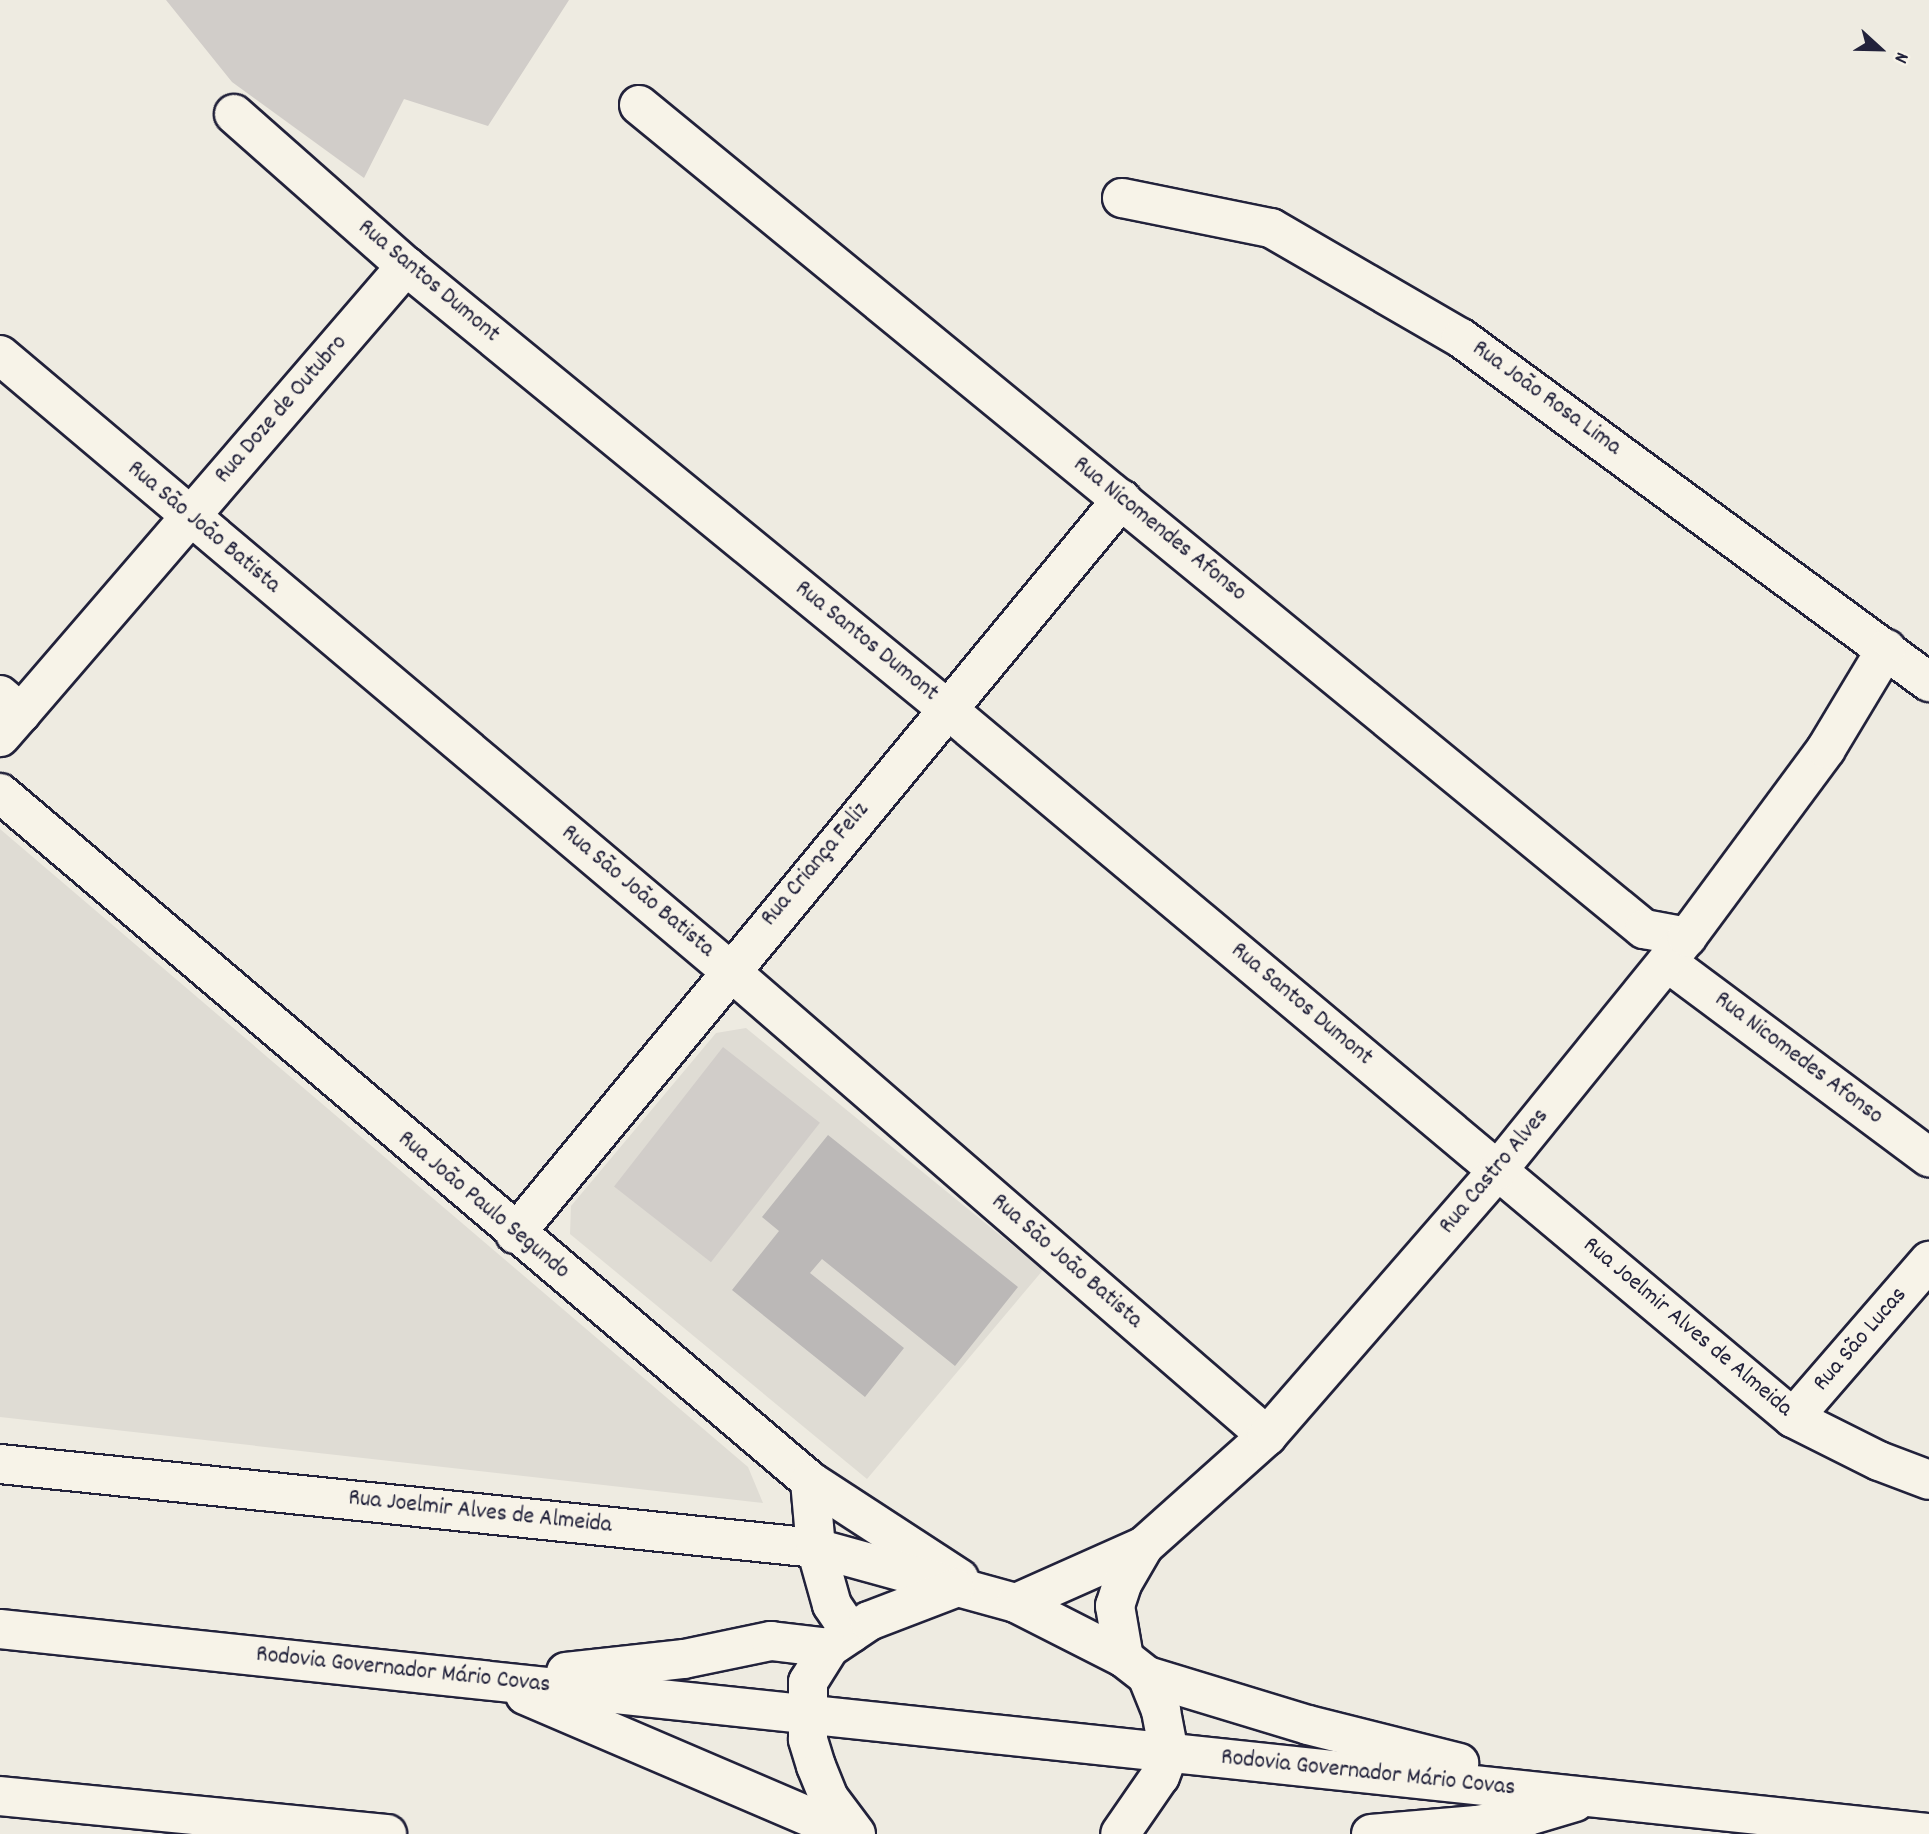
<!DOCTYPE html>
<meta charset="utf-8">
<style>
body{margin:0}
#map{position:relative;width:1929px;height:1834px;overflow:hidden;background:#eeebe1;font-family:Dekko,sans-serif}
div>[style]{position:absolute}
.built>*{inset:0;background:#dfdcd4}
.green>*{inset:0;background:#d1cdc9;transform-origin:0 0}
.building>*{inset:0;background:#bbb8b7}
.roads{filter:drop-shadow(2px 0 #22223b) drop-shadow(-2px 0 #22223b) drop-shadow(0 2px #22223b) drop-shadow(0 -2px #22223b)}
.street>*{height:38px;margin:-19px;padding:0 19px;transform-origin:19px;border-radius:19px;background:#f7f3e8}
.highway>*{height:38px;margin:-19px;padding:0 19px;transform-origin:19px;border-radius:19px;background:#f7f3e8}
span{translate:-50% -50%;white-space:nowrap;text-align:center;line-height:1.15;-webkit-text-stroke:5px #f7f3e8;paint-order:stroke}
.street-label{font-size:24px;color:#22223b}
.north{position:absolute;left:1845px;top:14px;width:70px;height:70px;-webkit-text-stroke:5px #f7f3e8;paint-order:stroke;rotate:112deg;font-size:19px;font-weight:700;line-height:28px;text-align:center;color:#22223b}
.north::after{content:'';display:block;margin:auto;width:24px;height:32px;background:#22223b;clip-path:polygon(50% 0,100% 100%,50% 72%,0 100%)}
</style>
<div id="map">
<div class="built">
<i style="clip-path:polygon(0 829px,748px 1467px,763px 1503px,0 1417px)"></i>
<i style="clip-path:polygon(746px 1028px,1043px 1270px,867px 1479px,570px 1234px,571px 1206px,716px 1033px)"></i>
</div>
<div class="green">
<i style="clip-path:polygon(166px 0,569px 0,488px 126px,404px 99px,364px 178px,232px 82px)"></i>
<i style="left:723px;top:1047px;width:123px;height:177px;rotate:38deg"></i>
</div>
<div class="building">
<i style="clip-path:polygon(828px 1135px,1018px 1287px,955px 1366px,822px 1259px,810px 1273px,904px 1348px,865px 1397px,732px 1290px,779px 1231px,762px 1217px)"></i>
</div>
<div class="roads">
<div class="street">
<i style="left:639px;top:105px;width:1300px;rotate:39.35deg"></i>
<i style="left:1644px;top:929px;width:44px;rotate:10.5deg"></i>
<i style="left:234px;top:114px;width:230px;rotate:41.5deg"></i>
<i style="left:406px;top:266px;width:698px;rotate:39.3deg"></i>
<i style="left:946px;top:708px;width:1105px;rotate:39.97deg"></i>
<i style="left:1793px;top:1418px;width:96px;rotate:26.6deg"></i>
<i style="left:1879px;top:1461px;width:53px;rotate:20.8deg"></i>
<i style="left:1122px;top:198px;width:152px;rotate:11.4deg"></i>
<i style="left:1271px;top:228px;width:220px;rotate:30.1deg"></i>
<i style="left:1461px;top:338px;width:581px;rotate:36.32deg"></i>
<i style="left:0;top:355px;width:954px;rotate:40.15deg"></i>
<i style="left:729px;top:970px;width:712px;rotate:40.9deg"></i>
<i style="left:0;top:695px;width:28px;rotate:41deg"></i>
<i style="left:21px;top:713px;width:32px;rotate:131deg"></i>
<i style="left:21px;top:713px;width:590px;rotate:-49.26deg"></i>
<i style="left:0;top:793px;width:1063px;rotate:40.34deg"></i>
<i style="left:810px;top:1481px;width:178px;rotate:33.1deg"></i>
<i style="left:1667px;top:962px;width:327px;rotate:36.7deg"></i>
<i style="left:515px;top:1234px;width:953px;rotate:-50.45deg"></i>
<i style="left:1793px;top:1418px;width:208px;rotate:-49.1deg"></i>
<i style="left:0;top:1464px;width:820px;rotate:5.88deg"></i>
<i style="left:816px;top:1548px;width:207px;rotate:15.4deg"></i>
<i style="left:1016px;top:1603px;width:121px;rotate:27deg"></i>
<i style="left:1124px;top:1658px;width:29px;rotate:38deg"></i>
<i style="left:1147px;top:1676px;width:38px;rotate:68deg"></i>
<i style="left:1161px;top:1711px;width:43px;rotate:79.2deg"></i>
<i style="left:1169px;top:1753px;width:25px;rotate:111deg"></i>
<i style="left:1160px;top:1776px;width:70px;rotate:124.6deg"></i>
<i style="left:810px;top:1481px;width:67px;rotate:84.9deg"></i>
<i style="left:816px;top:1548px;width:59px;rotate:74.3deg"></i>
<i style="left:832px;top:1605px;width:34px;rotate:56deg"></i>
<i style="left:1016px;top:1603px;width:140px;rotate:-24deg"></i>
<i style="left:1144px;top:1546px;width:165px;rotate:-41.8deg"></i>
<i style="left:1267px;top:1436px;width:352px;rotate:-49deg"></i>
<i style="left:1498px;top:1170px;width:300px;rotate:-51deg"></i>
<i style="left:1687px;top:937px;width:234px;rotate:-53.5deg"></i>
<i style="left:1826px;top:749px;width:117px;rotate:-59deg"></i>
<i style="left:1124px;top:1658px;width:53px;rotate:-99.8deg"></i>
<i style="left:1115px;top:1606px;width:23px;rotate:-72deg"></i>
<i style="left:1122px;top:1584px;width:44px;rotate:-59.9deg"></i>
<i style="left:0;top:1796px;width:389px;rotate:5.6deg"></i>
<i style="left:856px;top:1834px;width:45px;rotate:-126.9deg"></i>
<i style="left:829px;top:1798px;width:35px;rotate:-112deg"></i>
<i style="left:816px;top:1766px;width:28px;rotate:-107deg"></i>
<i style="left:808px;top:1739px;width:57px;rotate:-90deg"></i>
<i style="left:808px;top:1682px;width:40px;rotate:-58deg"></i>
<i style="left:829px;top:1648px;width:48px;rotate:-34deg"></i>
<i style="left:869px;top:1621px;width:92px;rotate:-21deg"></i>
</div>
<div class="highway">
<i style="left:0;top:1629px;width:1940px;rotate:6.04deg"></i>
<i style="left:566px;top:1672px;width:119px;rotate:-6.3deg"></i>
<i style="left:684px;top:1659px;width:89px;rotate:-11.7deg"></i>
<i style="left:771px;top:1641px;width:58px;rotate:6.9deg"></i>
<i style="left:1147px;top:1676px;width:168px;rotate:16.9deg"></i>
<i style="left:1308px;top:1725px;width:156px;rotate:14.1deg"></i>
<i style="left:525px;top:1695px;width:353px;rotate:23.2deg"></i>
<i style="left:1371px;top:1834px;width:106px;rotate:-4.9deg"></i>
<i style="left:1477px;top:1825px;width:52px;rotate:-10deg"></i>
<i style="left:1528px;top:1816px;width:49px;rotate:-16.6deg"></i>
</div>
</div>
<div class="street-label">
<span style="left:428px;top:282px;rotate:40deg">Rua Santos Dumont</span>
<span style="left:1546px;top:399px;rotate:36deg">Rua João Rosa Lima</span>
<span style="left:282px;top:410px;rotate:-49deg">Rua Doze de Outubro</span>
<span style="left:203px;top:528px;rotate:40deg">Rua São João Batista</span>
<span style="left:1159px;top:530px;rotate:39deg">Rua Nicomendes Afonso</span>
<span style="left:866px;top:642px;rotate:39deg">Rua Santos Dumont</span>
<span style="left:816px;top:865px;rotate:-50deg">Rua Criança Feliz</span>
<span style="left:637px;top:892px;rotate:40deg">Rua São João Batista</span>
<span style="left:1301px;top:1005px;rotate:40deg">Rua Santos Dumont</span>
<span style="left:1798px;top:1059px;rotate:37deg">Rua Nicomedes Afonso</span>
<span style="left:1495px;top:1172px;rotate:-50deg">Rua Castro Alves</span>
<span style="left:483px;top:1206px;rotate:40deg">Rua João Paulo Segundo</span>
<span style="left:1066px;top:1262px;rotate:41deg">Rua São João Batista</span>
<span style="left:1687px;top:1328px;rotate:40deg">Rua Joelmir Alves de Almeida</span>
<span style="left:1861px;top:1340px;rotate:-49deg">Rua São Lucas</span>
<span style="left:480px;top:1513px;rotate:6deg">Rua Joelmir Alves de Almeida</span>
<span style="left:403px;top:1671px;rotate:6deg">Rodovia Governador Mário Covas</span>
<span style="left:1368px;top:1774px;rotate:6deg">Rodovia Governador Mário Covas</span>
</div>
<div class="north">N</div>
</div>
